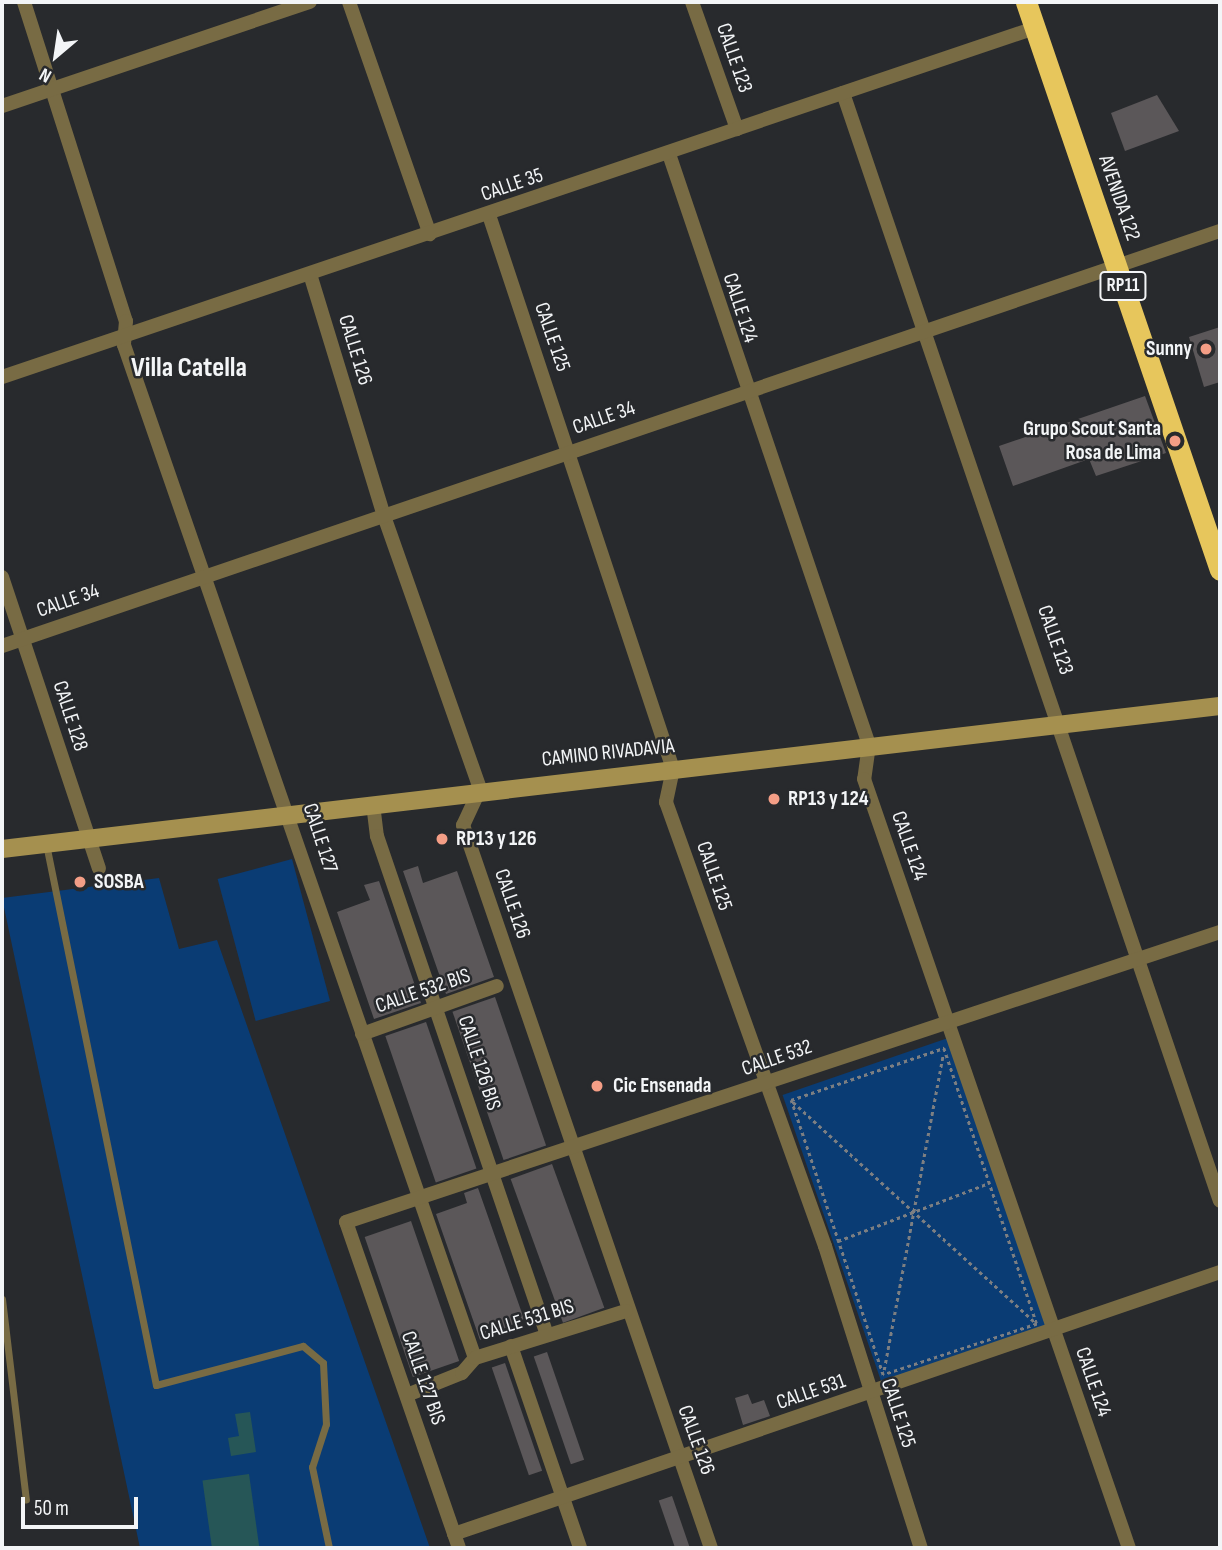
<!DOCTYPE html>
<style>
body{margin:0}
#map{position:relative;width:1222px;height:1550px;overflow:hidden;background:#282a2d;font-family:"Sofia Sans Condensed",sans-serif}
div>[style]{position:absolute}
.green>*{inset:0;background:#0a3c74;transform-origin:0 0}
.water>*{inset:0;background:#265657;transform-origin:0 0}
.building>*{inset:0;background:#5b5759;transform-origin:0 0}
.path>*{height:2.5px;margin-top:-1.25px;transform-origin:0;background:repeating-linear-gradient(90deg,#7d7f82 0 3.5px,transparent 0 7px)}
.lane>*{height:7px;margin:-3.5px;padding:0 3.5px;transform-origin:3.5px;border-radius:3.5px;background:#786b44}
.street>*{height:14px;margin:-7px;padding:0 7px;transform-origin:7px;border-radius:7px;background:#786b44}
.secondary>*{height:18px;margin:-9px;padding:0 9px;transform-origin:9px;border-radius:9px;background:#a5904f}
.highway>*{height:21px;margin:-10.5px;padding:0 10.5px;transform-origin:10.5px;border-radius:10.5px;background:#e7c65c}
.dots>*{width:19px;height:19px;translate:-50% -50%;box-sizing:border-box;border:4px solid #282a2d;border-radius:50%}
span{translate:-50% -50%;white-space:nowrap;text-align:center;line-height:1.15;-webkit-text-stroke:5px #282a2d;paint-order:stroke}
.shield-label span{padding:2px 5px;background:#282a2d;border:2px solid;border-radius:5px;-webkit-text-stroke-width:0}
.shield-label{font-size:19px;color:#f3f5f7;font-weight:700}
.street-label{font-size:21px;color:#f3f5f7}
.poi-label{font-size:21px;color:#f3f5f7;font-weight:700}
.right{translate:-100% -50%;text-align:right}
.left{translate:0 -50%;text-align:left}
.district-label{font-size:28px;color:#f3f5f7;font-weight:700}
.frame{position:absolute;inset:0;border:4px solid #f3f5f7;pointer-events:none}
.north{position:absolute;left:21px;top:21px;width:70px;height:70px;-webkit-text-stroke:5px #282a2d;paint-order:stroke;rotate:209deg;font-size:19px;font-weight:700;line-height:28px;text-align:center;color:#f3f5f7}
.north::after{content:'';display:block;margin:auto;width:24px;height:32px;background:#f3f5f7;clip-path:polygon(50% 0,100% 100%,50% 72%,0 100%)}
.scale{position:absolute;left:21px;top:1497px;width:117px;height:32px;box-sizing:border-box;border:4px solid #f3f5f7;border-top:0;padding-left:9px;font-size:21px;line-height:24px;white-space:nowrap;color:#f3f5f7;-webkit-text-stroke:5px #282a2d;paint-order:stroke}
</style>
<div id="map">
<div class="green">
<i style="left:292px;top:859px;width:147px;height:77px;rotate:75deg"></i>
<i style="clip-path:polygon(159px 878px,179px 949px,217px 940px,430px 1548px,140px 1548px,2px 898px)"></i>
<i style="left:948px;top:1038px;width:305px;height:175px;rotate:71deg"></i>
</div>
<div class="water">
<i style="clip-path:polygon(250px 1412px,256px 1452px,231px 1456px,228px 1438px,239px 1436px,235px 1414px)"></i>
<i style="left:249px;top:1474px;width:75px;height:47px;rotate:82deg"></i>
</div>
<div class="building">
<i style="clip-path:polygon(1157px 95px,1179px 131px,1125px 151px,1111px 113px)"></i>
<i style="clip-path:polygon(1220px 327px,1220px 382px,1204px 387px,1189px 337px)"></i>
<i style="clip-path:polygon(1145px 396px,1166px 453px,1096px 476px,1089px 459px,1013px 486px,999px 446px)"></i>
<i style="clip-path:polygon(418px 866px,423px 883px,457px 871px,494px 977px,446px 994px,403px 871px)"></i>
<i style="clip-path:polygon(379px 881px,421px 1003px,374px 1019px,337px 912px,370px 900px,364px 885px)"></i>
<i style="left:495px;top:997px;width:157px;height:45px;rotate:71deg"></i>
<i style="left:426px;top:1022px;width:155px;height:43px;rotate:71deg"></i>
<i style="left:552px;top:1164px;width:153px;height:44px;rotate:70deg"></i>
<i style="clip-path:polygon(478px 1188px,524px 1319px,480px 1340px,436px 1214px,467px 1203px,464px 1193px)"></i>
<i style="left:411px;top:1221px;width:148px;height:49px;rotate:71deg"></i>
<i style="left:547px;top:1352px;width:114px;height:14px;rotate:71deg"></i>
<i style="left:505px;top:1363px;width:114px;height:14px;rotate:71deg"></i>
<i style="clip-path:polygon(748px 1394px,752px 1404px,764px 1400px,770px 1416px,743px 1425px,735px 1398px)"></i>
<i style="left:672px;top:1496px;width:55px;height:14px;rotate:71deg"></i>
</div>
<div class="path">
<i style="left:944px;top:1048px;width:291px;rotate:71.4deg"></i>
<i style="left:1037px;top:1324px;width:162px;rotate:161.7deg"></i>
<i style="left:883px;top:1375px;width:290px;rotate:-108.5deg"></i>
<i style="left:791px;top:1100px;width:162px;rotate:-18.8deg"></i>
<i style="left:793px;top:1102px;width:326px;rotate:42.3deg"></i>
<i style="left:838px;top:1241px;width:162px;rotate:-21deg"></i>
<i style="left:884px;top:1370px;width:319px;rotate:-79.4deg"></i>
</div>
<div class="lane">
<i style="left:46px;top:844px;width:552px;rotate:78.51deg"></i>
<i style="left:156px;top:1385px;width:152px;rotate:-14.9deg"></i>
<i style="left:303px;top:1346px;width:26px;rotate:40deg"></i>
<i style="left:323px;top:1363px;width:61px;rotate:87.2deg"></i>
<i style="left:326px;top:1424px;width:45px;rotate:108deg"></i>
<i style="left:312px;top:1467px;width:83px;rotate:78.1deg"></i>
<i style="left:2px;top:1299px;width:202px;rotate:83.2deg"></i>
</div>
<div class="street">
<i style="left:24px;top:2px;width:335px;rotate:72.3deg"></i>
<i style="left:126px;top:321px;width:24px;rotate:95deg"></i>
<i style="left:124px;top:345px;width:1072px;rotate:70.89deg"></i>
<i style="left:349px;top:2px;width:246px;rotate:70.8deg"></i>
<i style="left:692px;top:2px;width:135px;rotate:70.5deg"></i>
<i style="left:843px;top:93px;width:1170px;rotate:71.21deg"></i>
<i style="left:2px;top:106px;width:325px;rotate:-18.7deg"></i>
<i style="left:669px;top:154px;width:624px;rotate:71.3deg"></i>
<i style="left:869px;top:745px;width:34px;rotate:98deg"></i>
<i style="left:864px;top:779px;width:813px;rotate:70.99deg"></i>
<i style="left:489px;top:215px;width:584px;rotate:71.63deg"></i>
<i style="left:673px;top:769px;width:34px;rotate:102deg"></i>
<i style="left:666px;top:802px;width:472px;rotate:70.3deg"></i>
<i style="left:825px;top:1246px;width:317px;rotate:72.4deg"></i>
<i style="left:310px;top:274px;width:253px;rotate:73deg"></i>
<i style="left:384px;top:516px;width:289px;rotate:70.6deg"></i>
<i style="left:480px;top:789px;width:40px;rotate:115deg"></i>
<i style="left:463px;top:825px;width:764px;rotate:71.07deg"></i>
<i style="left:2px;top:377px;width:1090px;rotate:-18.67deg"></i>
<i style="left:2px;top:577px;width:307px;rotate:71.6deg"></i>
<i style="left:2px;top:646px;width:1287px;rotate:-18.82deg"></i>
<i style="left:373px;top:804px;width:32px;rotate:83deg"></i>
<i style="left:377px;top:836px;width:527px;rotate:71.19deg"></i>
<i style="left:362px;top:1034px;width:143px;rotate:-19.6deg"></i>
<i style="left:511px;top:1346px;width:213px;rotate:71.1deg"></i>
<i style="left:407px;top:1395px;width:59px;rotate:-21.8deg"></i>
<i style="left:462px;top:1373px;width:20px;rotate:-49deg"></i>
<i style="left:475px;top:1358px;width:158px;rotate:-17.3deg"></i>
<i style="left:454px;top:1534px;width:810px;rotate:-18.88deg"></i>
<i style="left:459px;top:1548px;width:345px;rotate:-109.1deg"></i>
<i style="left:346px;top:1222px;width:921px;rotate:-18.36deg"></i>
</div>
<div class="secondary">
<i style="left:2px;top:849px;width:1226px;rotate:-6.7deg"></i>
</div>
<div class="highway">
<i style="left:1026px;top:2px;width:600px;rotate:71.14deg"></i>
</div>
<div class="dots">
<i style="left:1206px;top:349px;background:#f49e86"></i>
<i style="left:1175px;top:441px;background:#f49e86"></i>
<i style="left:774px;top:799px;background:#f49e86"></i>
<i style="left:442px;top:839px;background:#f49e86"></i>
<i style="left:80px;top:882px;background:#f49e86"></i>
<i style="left:597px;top:1086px;background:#f49e86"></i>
</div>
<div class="shield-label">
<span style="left:1123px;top:286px">RP11</span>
</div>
<div class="street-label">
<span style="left:734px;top:58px;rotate:71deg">CALLE 123</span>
<span style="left:512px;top:185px;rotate:-19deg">CALLE 35</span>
<span style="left:1119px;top:198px;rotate:71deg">AVENIDA 122</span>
<span style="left:740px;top:308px;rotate:72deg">CALLE 124</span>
<span style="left:552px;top:337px;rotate:71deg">CALLE 125</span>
<span style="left:355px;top:350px;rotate:73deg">CALLE 126</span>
<span style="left:604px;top:418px;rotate:-19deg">CALLE 34</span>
<span style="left:68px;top:601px;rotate:-19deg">CALLE 34</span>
<span style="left:1055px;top:640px;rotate:71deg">CALLE 123</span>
<span style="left:70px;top:716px;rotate:72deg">CALLE 128</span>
<span style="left:608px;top:753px;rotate:-6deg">CAMINO RIVADAVIA</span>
<span style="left:320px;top:838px;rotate:72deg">CALLE 127</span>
<span style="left:909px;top:846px;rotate:71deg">CALLE 124</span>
<span style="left:714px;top:876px;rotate:71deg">CALLE 125</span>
<span style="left:512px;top:904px;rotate:71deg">CALLE 126</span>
<span style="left:423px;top:991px;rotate:-19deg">CALLE 532 BIS</span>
<span style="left:777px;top:1058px;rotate:-19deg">CALLE 532</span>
<span style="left:479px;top:1063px;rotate:72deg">CALLE 126 BIS</span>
<span style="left:527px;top:1320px;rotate:-17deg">CALLE 531 BIS</span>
<span style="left:423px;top:1378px;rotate:71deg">CALLE 127 BIS</span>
<span style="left:1093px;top:1382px;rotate:71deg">CALLE 124</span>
<span style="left:811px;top:1392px;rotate:-19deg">CALLE 531</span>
<span style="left:898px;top:1413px;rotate:72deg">CALLE 125</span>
<span style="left:696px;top:1440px;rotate:70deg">CALLE 126</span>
</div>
<div class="poi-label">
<span class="right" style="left:1192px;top:349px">Sunny</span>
<span class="right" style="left:1161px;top:441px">Grupo Scout Santa<br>Rosa de Lima</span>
<span class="left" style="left:788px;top:799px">RP13 y 124</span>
<span class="left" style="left:456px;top:839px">RP13 y 126</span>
<span class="left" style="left:94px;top:882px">SOSBA</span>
<span class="left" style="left:613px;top:1086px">Cic Ensenada</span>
</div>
<div class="district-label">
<span style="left:189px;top:368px">Villa Catella</span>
</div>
<div class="frame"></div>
<div class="north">N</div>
<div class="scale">50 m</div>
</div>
